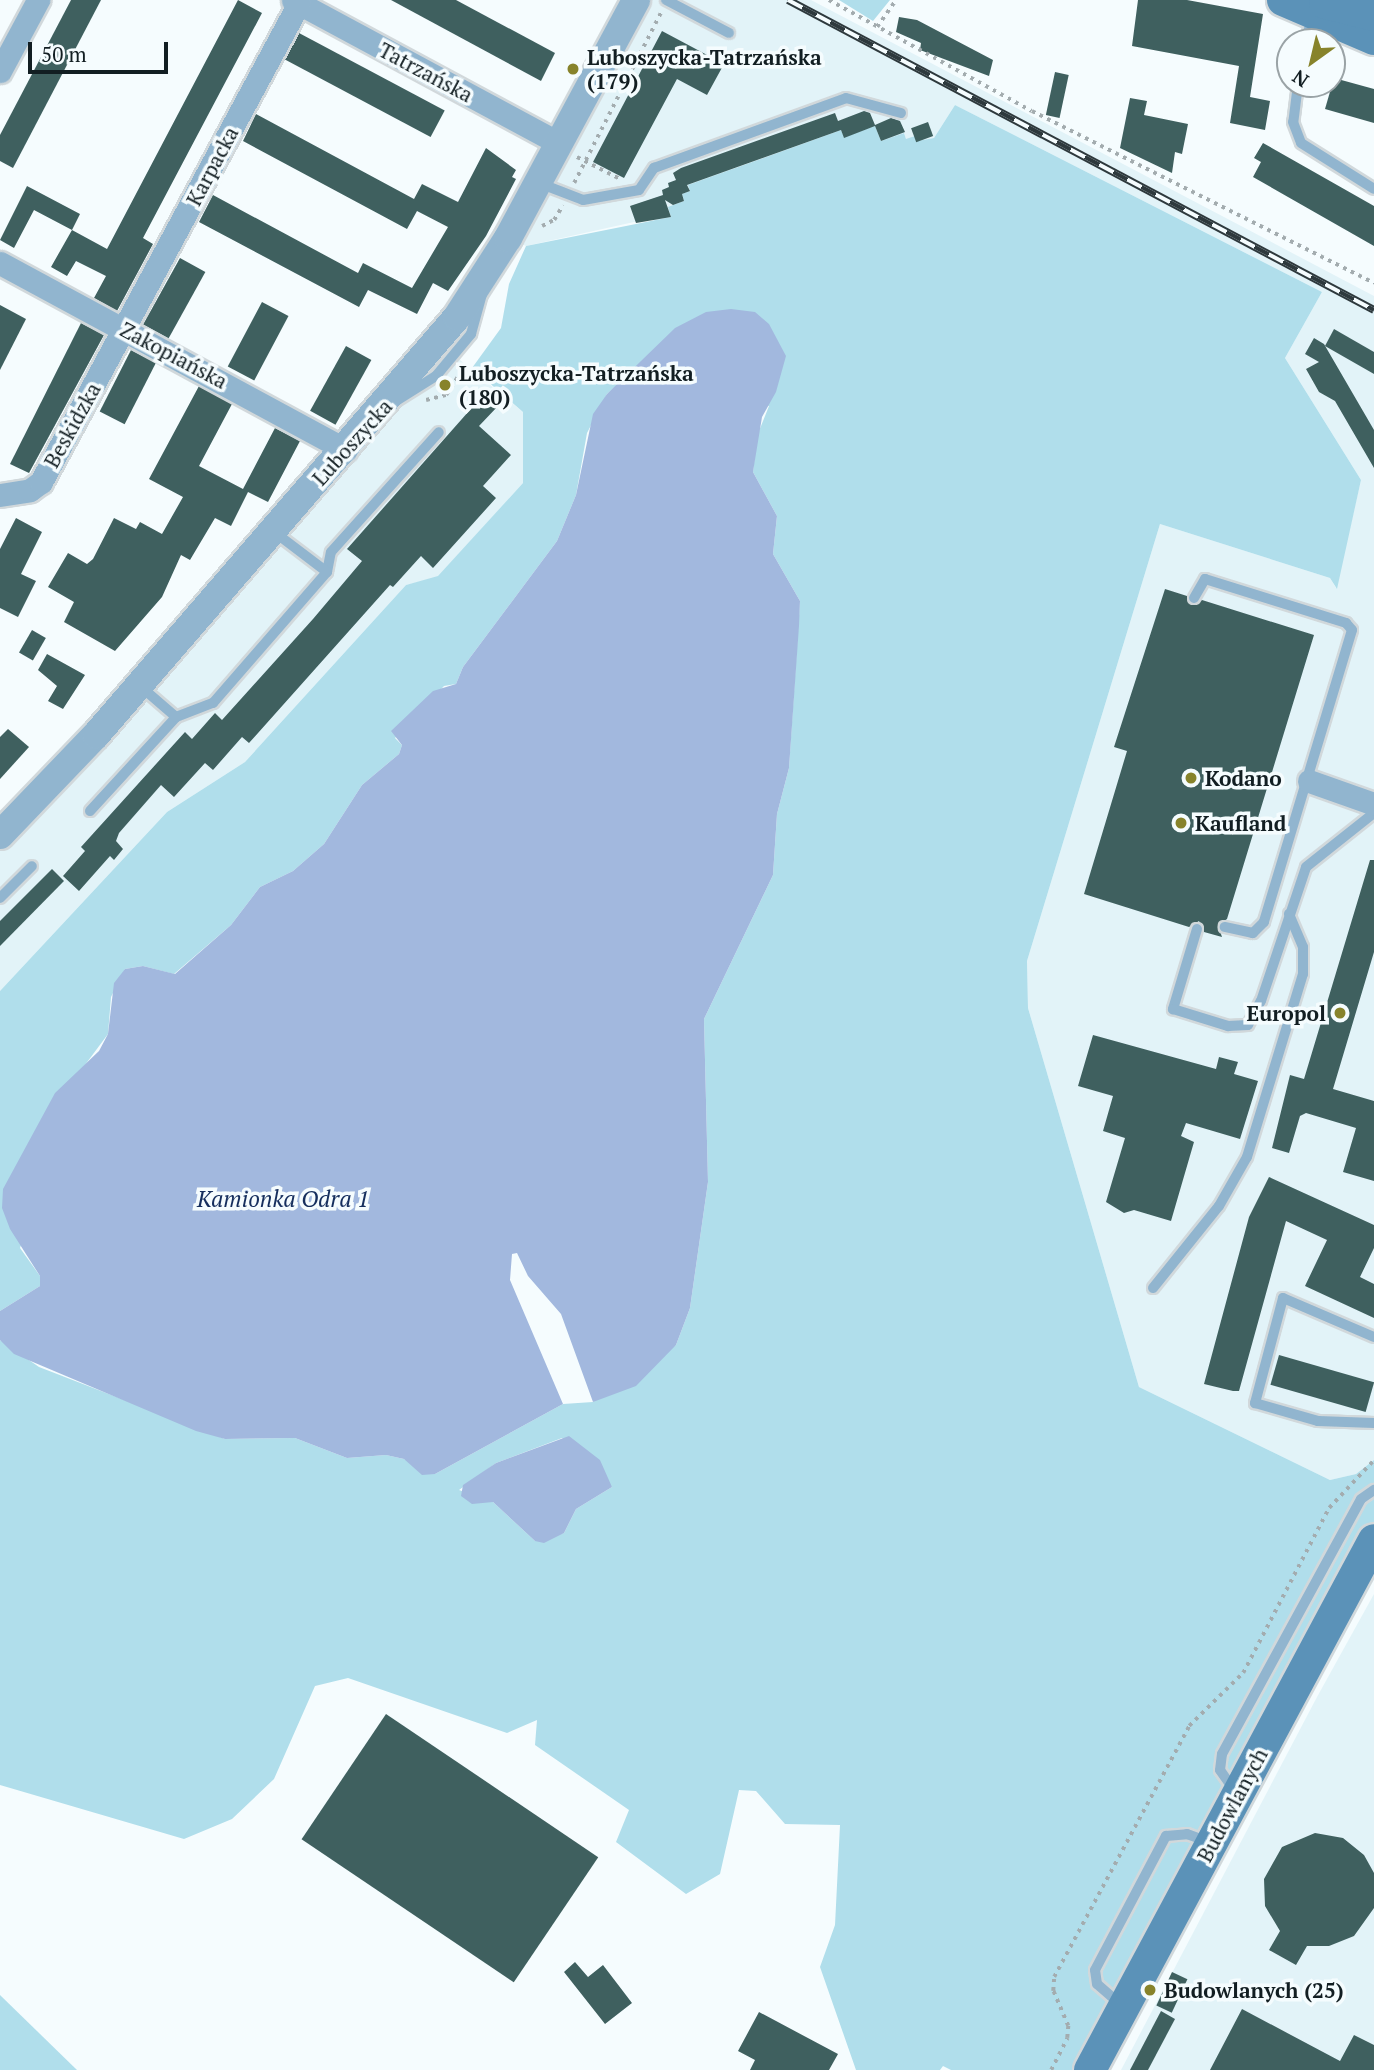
<!DOCTYPE html>
<meta charset="utf-8">
<style>
body{margin:0}
#map{position:relative;width:1374px;height:2070px;overflow:hidden;background:#f5fcfe;font-family:"PT Serif",serif}
div>[style]{position:absolute}
.built>*{inset:0;background:#e2f3f8}
.green>*{inset:0;background:#b0deeb}
.water>*{inset:0;background:#a2b8de}
.building>*{inset:0;background:#3f605f;transform-origin:0 0}
.path>*{height:3.5px;margin-top:-1.75px;transform-origin:0;background:repeating-linear-gradient(90deg,#a3acaf 0 3.5px,transparent 0 8.5px)}
.roads{filter:drop-shadow(2px 0 #d1d8db) drop-shadow(-2px 0 #d1d8db) drop-shadow(0 2px #d1d8db) drop-shadow(0 -2px #d1d8db)}
.service>*{height:10px;margin:-5px;padding:0 5px;transform-origin:5px;border-radius:5px;background:#91b5cf}
.minor>*{height:23px;margin:-11.5px;padding:0 11.5px;transform-origin:11.5px;border-radius:11.5px;background:#91b5cf}
.tertiary>*{height:28px;margin:-14px;padding:0 14px;transform-origin:14px;border-radius:14px;background:#91b5cf}
.secondary>*{height:32px;margin:-16px;padding:0 16px;transform-origin:16px;border-radius:16px;background:#5b92b8}
.rail>*{height:8px;margin-top:-4px;transform-origin:0;background:repeating-linear-gradient(90deg,#f5fcfe 0 16px,#2e393d 0 32px);box-sizing:border-box;border-block:2px solid #2e393d}
.dots>*{width:19px;height:19px;translate:-50% -50%;box-sizing:border-box;border:4px solid #f5fcfe;border-radius:50%}
span{translate:-50% -50%;white-space:nowrap;text-align:center;line-height:1.15;-webkit-text-stroke:7px #f5fcfe;paint-order:stroke}
.poi-label{font-size:21px;color:#121e22;font-weight:700}
.left{translate:0 -50%;text-align:left}
.right{translate:-100% -50%;text-align:right}
.street-label{font-size:21px;color:#121e22}
.water-label{font-size:23px;color:#152e5d;font-style:italic}
.north{position:absolute;left:1276px;top:28px;width:70px;height:70px;box-sizing:border-box;background:#f5fcfe;border:2px solid #9aa3a6;border-radius:50%;rotate:214deg;font-size:19px;font-weight:700;line-height:28px;text-align:center;color:#121e22}
.north::after{content:'';display:block;margin:auto;width:24px;height:32px;background:#87832b;clip-path:polygon(50% 0,100% 100%,50% 72%,0 100%)}
.scale{position:absolute;left:28px;top:42px;width:140px;height:32px;box-sizing:border-box;border:4px solid #121e22;border-top:0;padding-left:9px;font-size:21px;line-height:24px;white-space:nowrap;color:#121e22;-webkit-text-stroke:5px #f5fcfe;paint-order:stroke}
</style>
<div id="map">
<div class="built">
<i style="clip-path:polygon(636px 0,811px 0,1374px 296px,1374px 1460px,1356px 1474px,1330px 1480px,1139px 1387px,1028px 1008px,1027px 961px,1160px 524px,1330px 578px,1336px 588px,1361px 480px,1285px 358px,1322px 292px,955px 105px,934px 138px,917px 141px,906px 139px,904px 133px,881px 141px,844px 138px,841px 130px,736px 167px,690px 191px,671px 217px,654px 222px,652px 218px,526px 246px,508px 238px)"></i>
<i style="clip-path:polygon(454px 355px,523px 412px,523px 483px,438px 577px,406px 585px,245px 762px,167px 812px,0 991px,0 835px,384px 406px,414px 393px)"></i>
<i style="clip-path:polygon(1374px 1594px,1374px 2070px,1121px 2070px,1317px 1697px)"></i>
</div>
<div class="green">
<i style="clip-path:polygon(839px 0,890px 0,873px 21px)"></i>
<i style="clip-path:polygon(evenodd,955px 105px,1322px 292px,1285px 358px,1361px 480px,1337px 589px,1330px 578px,1160px 524px,1027px 961px,1028px 1008px,1139px 1387px,1330px 1480px,1356px 1474px,1374px 1460px,1374px 1540px,1090px 2070px,951px 2070px,943px 2066px,940px 2070px,856px 2070px,820px 1967px,835px 1925px,840px 1825px,785px 1824px,756px 1791px,739px 1790px,720px 1874px,686px 1894px,616px 1842px,629px 1810px,535px 1745px,537px 1720px,507px 1733px,348px 1678px,315px 1686px,274px 1779px,232px 1819px,184px 1839px,0 1785px,0 1340px,39px 1367px,225px 1439px,295px 1438px,347px 1458px,386px 1455px,404px 1459px,435px 1474px,563px 1404px,593px 1402px,676px 1345px,690px 1308px,708px 1182px,704px 1019px,773px 875px,777px 814px,789px 768px,800px 601px,773px 554px,777px 516px,753px 472px,757px 436px,769px 406px,627px 376px,607px 394px,587px 433px,576px 495px,557px 541px,463px 667px,456px 684px,444px 686px,395px 738px,402px 745px,399px 754px,362px 785px,324px 844px,293px 871px,260px 887px,231px 925px,174px 974px,143px 966px,125px 969px,111px 997px,108px 1034px,82px 1069px,20px 1248px,40px 1276px,40px 1286px,0 1311px,0 991px,167px 812px,245px 762px,406px 585px,438px 576px,523px 483px,523px 412px,472px 368px,501px 328px,509px 284px,526px 246px,671px 217px,668px 207px,684px 201px,682px 194px,690px 191px,688px 185px,841px 130px,844px 137px,875px 126px,881px 141px,904px 133px,906px 139px,915px 136px,917px 141px,934px 138px,955px 105px,562px 1438px,612px 1487px,576px 1509px,564px 1533px,535px 1541px,493px 1502px,459px 1490px,496px 1463px,562px 1438px)"></i>
<i style="clip-path:polygon(0 1995px,77px 2070px,0 2070px)"></i>
</div>
<div class="water">
<i style="clip-path:polygon(731px 309px,755px 312px,769px 324px,786px 356px,776px 392px,762px 417px,753px 472px,777px 516px,773px 554px,800px 601px,799px 626px,789px 768px,777px 814px,773px 875px,704px 1019px,708px 1182px,690px 1308px,676px 1345px,636px 1386px,593px 1402px,561px 1314px,528px 1276px,517px 1253px,512px 1254px,510px 1280px,563px 1404px,435px 1474px,422px 1475px,404px 1459px,386px 1455px,347px 1458px,295px 1438px,225px 1439px,196px 1431px,14px 1354px,0 1340px,0 1311px,40px 1286px,40px 1276px,10px 1229px,2px 1208px,3px 1189px,55px 1093px,99px 1051px,108px 1034px,114px 983px,125px 969px,143px 966px,175px 974px,231px 925px,260px 887px,293px 871px,324px 844px,362px 785px,399px 754px,402px 745px,391px 731px,433px 691px,456px 684px,463px 667px,557px 541px,576px 495px,593px 414px,607px 394px,675px 328px,706px 312px)"></i>
<i style="clip-path:polygon(569px 1436px,600px 1460px,612px 1487px,576px 1509px,564px 1533px,544px 1543px,535px 1541px,493px 1502px,472px 1504px,461px 1496px,463px 1485px,496px 1463px)"></i>
</div>
<div class="building">
<i style="clip-path:polygon(71px 0,101px 0,13px 168px,0 161px,0 135px)"></i>
<i style="clip-path:polygon(238px 0,262px 13px,143px 238px,153px 244px,117px 311px,94px 298px,106px 276px,76px 261px,67px 276px,51px 267px,72px 230px,107px 249px)"></i>
<i style="clip-path:polygon(391px 0,456px 0,555px 53px,541px 81px)"></i>
<i style="clip-path:polygon(1138px 0,1187px 0,1263px 14px,1250px 97px,1270px 101px,1265px 130px,1230px 123px,1239px 66px,1132px 46px)"></i>
<i style="clip-path:polygon(899px 17px,917px 20px,993px 60px,989px 76px,920px 50px,921px 43px,896px 32px)"></i>
<i style="clip-path:polygon(662px 31px,724px 64px,707px 95px,677px 79px,624px 178px,593px 162px)"></i>
<i style="left:299px;top:33px;width:165px;height:30px;rotate:28deg"></i>
<i style="left:1055px;top:72px;width:14px;height:44px;rotate:12deg"></i>
<i style="clip-path:polygon(1334px 78px,1374px 89px,1374px 123px,1325px 109px)"></i>
<i style="clip-path:polygon(1130px 98px,1147px 101px,1144px 115px,1188px 124px,1182px 154px,1175px 152px,1172px 173px,1120px 148px)"></i>
<i style="clip-path:polygon(864px 111px,870px 113px,875px 125px,891px 118px,900px 121px,905px 132px,881px 141px,875px 126px,844px 138px,841px 130px,687px 185px,690px 191px,682px 194px,684px 201px,673px 205px,665px 200px,671px 217px,636px 223px,630px 206px,663px 195px,662px 190px,669px 187px,668px 183px,676px 180px,673px 173px,681px 168px,835px 113px,838px 121px)"></i>
<i style="clip-path:polygon(256px 114px,414px 199px,422px 184px,458px 202px,486px 148px,516px 170px,512px 177px,516px 179px,486px 236px,448px 291px,433px 283px,417px 314px,368px 290px,359px 307px,199px 222px,213px 195px,358px 273px,363px 263px,412px 288px,448px 227px,417px 211px,407px 229px,243px 141px)"></i>
<i style="left:928px;top:122px;width:15px;height:18px;rotate:70deg"></i>
<i style="clip-path:polygon(1263px 143px,1374px 206px,1374px 246px,1253px 177px,1261px 162px,1254px 158px)"></i>
<i style="clip-path:polygon(27px 186px,80px 214px,72px 230px,34px 210px,14px 248px,0 240px)"></i>
<i style="left:180px;top:258px;width:29px;height:76px;rotate:29deg"></i>
<i style="left:262px;top:302px;width:30px;height:73px;rotate:28deg"></i>
<i style="clip-path:polygon(0 305px,26px 319px,0 370px)"></i>
<i style="clip-path:polygon(81px 323px,104px 335px,29px 473px,10px 464px)"></i>
<i style="clip-path:polygon(1334px 329px,1374px 352px,1374px 374px,1325px 346px)"></i>
<i style="clip-path:polygon(1314px 338px,1324px 344px,1374px 430px,1374px 468px,1335px 401px,1319px 392px,1306px 369px,1319px 362px,1305px 354px)"></i>
<i style="left:346px;top:346px;width:29px;height:74px;rotate:29deg"></i>
<i style="left:131px;top:350px;width:28px;height:69px;rotate:27deg"></i>
<i style="clip-path:polygon(199px 386px,232px 404px,199px 466px,243px 489px,275px 428px,300px 441px,268px 502px,248px 492px,231px 526px,215px 518px,190px 560px,181px 555px,162px 597px,115px 651px,64px 622px,74px 602px,48px 587px,68px 553px,87px 564px,93px 559px,114px 518px,136px 529px,140px 522px,162px 534px,183px 497px,149px 479px)"></i>
<i style="clip-path:polygon(484px 394px,498px 406px,479px 426px,511px 455px,483px 486px,496px 498px,433px 568px,421px 556px,393px 587px,390px 585px,249px 743px,242px 737px,213px 770px,205px 763px,174px 797px,161px 785px,119px 833px,116px 841px,123px 849px,114px 860px,110px 856px,79px 891px,63px 876px,85px 851px,81px 847px,185px 732px,192px 739px,215px 713px,222px 720px,313px 619px,362px 561px,347px 549px)"></i>
<i style="clip-path:polygon(16px 518px,42px 532px,21px 574px,36px 581px,18px 617px,0 608px,0 549px)"></i>
<i style="clip-path:polygon(1165px 589px,1187px 596px,1191px 605px,1202px 600px,1314px 635px,1227px 919px,1218px 925px,1222px 937px,1204px 932px,1199px 921px,1189px 927px,1084px 894px,1127px 751px,1114px 747px)"></i>
<i style="left:32px;top:630px;width:16px;height:26px;rotate:30deg"></i>
<i style="clip-path:polygon(47px 654px,85px 675px,63px 709px,48px 701px,57px 686px,38px 670px)"></i>
<i style="clip-path:polygon(8px 729px,29px 747px,0 779px,0 737px)"></i>
<i style="clip-path:polygon(1370px 860px,1374px 860px,1374px 952px,1333px 1089px,1374px 1101px,1374px 1181px,1343px 1172px,1356px 1128px,1306px 1113px,1300px 1116px,1289px 1153px,1272px 1148px,1290px 1075px,1304px 1079px)"></i>
<i style="clip-path:polygon(52px 869px,64px 881px,0 946px,0 921px)"></i>
<i style="clip-path:polygon(1093px 1035px,1216px 1069px,1219px 1057px,1238px 1062px,1234px 1074px,1258px 1081px,1240px 1139px,1186px 1123px,1181px 1136px,1194px 1142px,1171px 1221px,1134px 1210px,1124px 1213px,1106px 1202px,1125px 1138px,1103px 1131px,1113px 1096px,1078px 1086px)"></i>
<i style="clip-path:polygon(1269px 1177px,1374px 1225px,1374px 1248px,1360px 1277px,1374px 1284px,1374px 1318px,1305px 1286px,1327px 1240px,1286px 1221px,1239px 1391px,1233px 1391px,1204px 1384px,1249px 1217px)"></i>
<i style="left:1279px;top:1355px;width:99px;height:31px;rotate:16deg"></i>
<i style="left:386px;top:1714px;width:256px;height:151px;rotate:34deg"></i>
<i style="clip-path:polygon(1315px 1833px,1343px 1838px,1364px 1855px,1374px 1873px,1374px 1908px,1354px 1936px,1329px 1946px,1307px 1946px,1296px 1965px,1269px 1950px,1280px 1931px,1265px 1906px,1264px 1879px,1282px 1847px)"></i>
<i style="clip-path:polygon(575px 1962px,588px 1977px,603px 1965px,632px 2003px,605px 2024px,564px 1972px)"></i>
<i style="left:1172px;top:1972px;width:17px;height:37px;rotate:25deg"></i>
<i style="clip-path:polygon(1242px 2009px,1340px 2061px,1354px 2035px,1374px 2045px,1374px 2070px,1210px 2070px)"></i>
<i style="clip-path:polygon(1161px 2011px,1175px 2019px,1148px 2070px,1130px 2070px)"></i>
<i style="clip-path:polygon(759px 2012px,838px 2054px,829px 2070px,750px 2070px,755px 2060px,738px 2051px)"></i>
</div>
<div class="path">
<i style="left:829px;top:0;width:231px;rotate:28.7deg"></i>
<i style="left:1032px;top:111px;width:383px;rotate:26.7deg"></i>
<i style="left:877px;top:27px;width:33px;rotate:-55deg"></i>
<i style="left:577px;top:157px;width:48px;rotate:27.1deg"></i>
<i style="left:574px;top:183px;width:192px;rotate:-63deg"></i>
<i style="left:542px;top:226px;width:13px;rotate:-27deg"></i>
<i style="left:554px;top:220px;width:17px;rotate:-59deg"></i>
<i style="left:426px;top:400px;width:21px;rotate:-14deg"></i>
<i style="left:446px;top:395px;width:33px;rotate:-57deg"></i>
<i style="left:1051px;top:2070px;width:36px;rotate:-63deg"></i>
<i style="left:1067px;top:2038px;width:12px;rotate:-85deg"></i>
<i style="left:1068px;top:2026px;width:38px;rotate:-113deg"></i>
<i style="left:1053px;top:1991px;width:14px;rotate:-86deg"></i>
<i style="left:1054px;top:1977px;width:285px;rotate:-61.7deg"></i>
<i style="left:1189px;top:1726px;width:76px;rotate:-44.5deg"></i>
<i style="left:1243px;top:1673px;width:186px;rotate:-62.5deg"></i>
<i style="left:1329px;top:1508px;width:66px;rotate:-46.8deg"></i>
</div>
<div class="roads">
<div class="service">
<i style="left:666px;top:0;width:71px;rotate:27.6deg"></i>
<i style="left:1305px;top:42px;width:28px;rotate:-73deg"></i>
<i style="left:1298px;top:84px;width:38px;rotate:97deg"></i>
<i style="left:1293px;top:122px;width:22px;rotate:69deg"></i>
<i style="left:1301px;top:143px;width:86px;rotate:32.2deg"></i>
<i style="left:539px;top:183px;width:47px;rotate:21.1deg"></i>
<i style="left:583px;top:200px;width:57px;rotate:-10.1deg"></i>
<i style="left:639px;top:190px;width:27px;rotate:-56deg"></i>
<i style="left:654px;top:168px;width:204px;rotate:-20deg"></i>
<i style="left:846px;top:98px;width:57px;rotate:15.3deg"></i>
<i style="left:396px;top:401px;width:47px;rotate:-32deg"></i>
<i style="left:436px;top:376px;width:55px;rotate:-50.2deg"></i>
<i style="left:471px;top:334px;width:41px;rotate:-74.6deg"></i>
<i style="left:327px;top:572px;width:20px;rotate:-79deg"></i>
<i style="left:331px;top:552px;width:161px;rotate:-48deg"></i>
<i style="left:1194px;top:598px;width:22px;rotate:-60deg"></i>
<i style="left:1205px;top:579px;width:148px;rotate:17.3deg"></i>
<i style="left:1346px;top:623px;width:9px;rotate:49deg"></i>
<i style="left:1352px;top:630px;width:305px;rotate:106.8deg"></i>
<i style="left:1264px;top:922px;width:16px;rotate:135deg"></i>
<i style="left:1253px;top:933px;width:29px;rotate:-168deg"></i>
<i style="left:176px;top:717px;width:40px;rotate:-21deg"></i>
<i style="left:213px;top:703px;width:174px;rotate:-49deg"></i>
<i style="left:327px;top:572px;width:68px;rotate:-142.8deg"></i>
<i style="left:90px;top:811px;width:127px;rotate:-47.5deg"></i>
<i style="left:176px;top:717px;width:49px;rotate:-139.1deg"></i>
<i style="left:0;top:898px;width:45px;rotate:-45deg"></i>
<i style="left:1197px;top:929px;width:84px;rotate:106.7deg"></i>
<i style="left:1173px;top:1009px;width:58px;rotate:17.2deg"></i>
<i style="left:1228px;top:1026px;width:20px;rotate:-3deg"></i>
<i style="left:1248px;top:1025px;width:27px;rotate:-62deg"></i>
<i style="left:1261px;top:1001px;width:141px;rotate:-71.4deg"></i>
<i style="left:1306px;top:867px;width:87px;rotate:-38.5deg"></i>
<i style="left:1153px;top:1288px;width:105px;rotate:-51.2deg"></i>
<i style="left:1219px;top:1206px;width:56px;rotate:-60.3deg"></i>
<i style="left:1247px;top:1157px;width:191px;rotate:-73deg"></i>
<i style="left:1303px;top:974px;width:27px;rotate:-90deg"></i>
<i style="left:1303px;top:947px;width:36px;rotate:-113deg"></i>
<i style="left:1374px;top:1337px;width:99px;rotate:-156.8deg"></i>
<i style="left:1283px;top:1298px;width:109px;rotate:104.9deg"></i>
<i style="left:1255px;top:1403px;width:66px;rotate:15.9deg"></i>
<i style="left:1318px;top:1421px;width:56px;rotate:2deg"></i>
<i style="left:1234px;top:1790px;width:24px;rotate:-125deg"></i>
<i style="left:1220px;top:1770px;width:16px;rotate:-83deg"></i>
<i style="left:1222px;top:1754px;width:290px;rotate:-61.4deg"></i>
<i style="left:1361px;top:1499px;width:16px;rotate:-35deg"></i>
<i style="left:1120px;top:2004px;width:30px;rotate:-139deg"></i>
<i style="left:1097px;top:1984px;width:14px;rotate:-98deg"></i>
<i style="left:1095px;top:1970px;width:152px;rotate:-62.1deg"></i>
<i style="left:1166px;top:1836px;width:21px;rotate:-5deg"></i>
<i style="left:1187px;top:1834px;width:23px;rotate:20deg"></i>
</div>
<div class="minor">
<i style="left:293px;top:0;width:302px;rotate:28.3deg"></i>
<i style="left:0;top:71px;width:81px;rotate:-61.8deg"></i>
<i style="left:0;top:263px;width:393px;rotate:28.4deg"></i>
<i style="left:0;top:495px;width:30px;rotate:-9deg"></i>
<i style="left:30px;top:490px;width:14px;rotate:-36deg"></i>
<i style="left:41px;top:482px;width:544px;rotate:-61.69deg"></i>
<i style="left:1309px;top:781px;width:69px;rotate:19.5deg"></i>
</div>
<div class="tertiary">
<i style="left:0;top:835px;width:139px;rotate:-46.2deg"></i>
<i style="left:96px;top:735px;width:552px;rotate:-49.18deg"></i>
<i style="left:457px;top:317px;width:94px;rotate:-57.2deg"></i>
<i style="left:508px;top:238px;width:270px;rotate:-61.7deg"></i>
</div>
<div class="secondary">
<i style="left:1283px;top:0;width:99px;rotate:23.2deg"></i>
<i style="left:1325px;top:3px;width:50px;rotate:13.8deg"></i>
<i style="left:1090px;top:2070px;width:601px;rotate:-61.82deg"></i>
</div>
</div>
<div class="rail">
<i style="left:788px;top:0;width:663px;rotate:27.88deg"></i>
</div>
<div class="dots">
<i style="left:573px;top:69px;background:#87832b"></i>
<i style="left:445px;top:385px;background:#87832b"></i>
<i style="left:1191px;top:778px;background:#87832b"></i>
<i style="left:1181px;top:823px;background:#87832b"></i>
<i style="left:1340px;top:1013px;background:#87832b"></i>
<i style="left:1150px;top:1990px;background:#87832b"></i>
</div>
<div class="poi-label">
<span class="left" style="left:587px;top:69px">Luboszycka-Tatrzańska<br>(179)</span>
<span class="left" style="left:459px;top:385px">Luboszycka-Tatrzańska<br>(180)</span>
<span class="left" style="left:1205px;top:778px">Kodano</span>
<span class="left" style="left:1195px;top:823px">Kaufland</span>
<span class="right" style="left:1326px;top:1013px">Europol</span>
<span class="left" style="left:1164px;top:1990px">Budowlanych (25)</span>
</div>
<div class="street-label">
<span style="left:426px;top:72px;rotate:28deg">Tatrzańska</span>
<span style="left:212px;top:166px;rotate:-62deg">Karpacka</span>
<span style="left:174px;top:355px;rotate:28deg">Zakopiańska</span>
<span style="left:72px;top:425px;rotate:-61deg">Beskidzka</span>
<span style="left:352px;top:442px;rotate:-48deg">Luboszycka</span>
<span style="left:1232px;top:1805px;rotate:-62deg">Budowlanych</span>
</div>
<div class="water-label">
<span style="left:283px;top:1199px">Kamionka Odra 1</span>
</div>
<div class="north">N</div>
<div class="scale">50 m</div>
</div>
